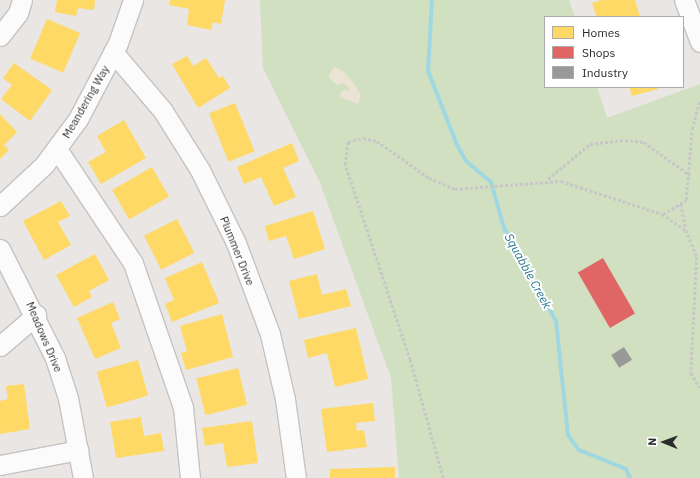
<!DOCTYPE html>
<style>
body{margin:0}
#map{position:relative;width:700px;height:478px;overflow:hidden;background:#e9e6e4;font-family:"IBM Plex Sans",sans-serif}
div>[style]{position:absolute}
.green>*{inset:0;background:#d1e0c1}
.sand>*{inset:0;background:#ebe4d5}
.homes>*{inset:0;background:#ffd966;transform-origin:0 0}
.shops>*{inset:0;background:#e06666;transform-origin:0 0}
.industry>*{inset:0;background:#999;transform-origin:0 0}
.stream>*{height:4px;margin:-2px;padding:0 2px;transform-origin:2px;border-radius:2px;background:#a0d8e2}
.path>*{height:2.5px;margin-top:-1.25px;transform-origin:0;background:repeating-linear-gradient(90deg,#c7c7c7 0 3px,transparent 0 5px)}
.roads{filter:drop-shadow(1px 0 #c4c3c4) drop-shadow(-1px 0 #c4c3c4) drop-shadow(0 1px #c4c3c4) drop-shadow(0 -1px #c4c3c4)}
.minor>*{height:19px;margin:-9.5px;padding:0 9.5px;transform-origin:9.5px;border-radius:9.5px;background:#fcfbfb}
span{translate:-50% -50%;white-space:nowrap;text-align:center;line-height:1.15;-webkit-text-stroke:4px #fff;paint-order:stroke}
.street-label{font-size:11px;color:#2c2c2c}
.water-label{font-size:12px;color:#1e748e;font-style:italic}
.legend{position:absolute;left:544px;top:16px;width:140px;height:72px;box-sizing:border-box;background:#fff;border:1px solid #ababab;margin:0;padding:5px 7px;list-style:none;font-size:12px;color:#2c2c2c}
.legend li{display:flex;align-items:center;gap:8px;height:20px}
.legend b{width:20px;border:1px solid #ababab}
.north{position:absolute;left:644px;top:422px;width:40px;height:40px;-webkit-text-stroke:3px #fff;paint-order:stroke;rotate:271deg;font-size:11px;font-weight:700;line-height:16px;text-align:center;color:#2c2c2c}
.north::after{content:'';display:block;margin:auto;width:14px;height:18px;background:#2c2c2c;clip-path:polygon(50% 0,100% 100%,50% 72%,0 100%)}
</style>
<div id="map">
<div class="green">
<i style="clip-path:polygon(260px 0,569px 0,575px 17px,545px 17px,545px 87px,597px 87px,607px 118px,700px 84px,700px 478px,399px 478px,391px 378px,320px 183px,263px 68px)"></i>
</div>
<div class="sand">
<i style="clip-path:polygon(334px 67px,344px 72px,353px 82px,361px 96px,358px 104px,340px 97px,341px 91px,351px 90px,343px 83px,338px 85px,331px 80px,329px 75px)"></i>
</div>
<div class="homes">
<i style="clip-path:polygon(57px 0,95px 0,94px 10px,78px 8px,76px 16px,55px 12px)"></i>
<i style="clip-path:polygon(170px 0,225px 0,221px 24px,213px 22px,211px 30px,187px 25px,189px 9px,169px 5px)"></i>
<i style="clip-path:polygon(602px 0,635px 0,640px 17px,597px 17px,592px 3px)"></i>
<i style="left:47px;top:19px;width:36px;height:43px;rotate:23deg"></i>
<i style="clip-path:polygon(187px 56px,193px 66px,206px 58px,219px 78px,223px 76px,230px 88px,198px 108px,172px 64px)"></i>
<i style="clip-path:polygon(14px 63px,52px 90px,30px 121px,1px 99px,12px 85px,3px 78px)"></i>
<i style="clip-path:polygon(629px 87px,658px 87px,658px 89px,632px 96px)"></i>
<i style="left:235px;top:103px;width:52px;height:28px;rotate:68deg"></i>
<i style="clip-path:polygon(0 114px,17px 132px,4px 145px,9px 150px,0 159px)"></i>
<i style="clip-path:polygon(124px 120px,146px 158px,101px 184px,88px 162px,106px 152px,97px 136px)"></i>
<i style="clip-path:polygon(292px 143px,299px 161px,283px 168px,296px 197px,274px 206px,261px 177px,244px 184px,237px 167px)"></i>
<i style="left:152px;top:167px;width:34px;height:46px;rotate:60deg"></i>
<i style="clip-path:polygon(61px 201px,70px 216px,58px 222px,71px 245px,44px 260px,23px 221px)"></i>
<i style="clip-path:polygon(313px 211px,325px 249px,294px 259px,286px 236px,269px 241px,265px 226px)"></i>
<i style="left:177px;top:219px;width:38px;height:37px;rotate:63deg"></i>
<i style="clip-path:polygon(95px 254px,109px 280px,89px 291px,92px 297px,74px 307px,56px 275px)"></i>
<i style="clip-path:polygon(202px 262px,219px 303px,172px 322px,165px 304px,174px 300px,165px 278px)"></i>
<i style="clip-path:polygon(317px 274px,322px 295px,346px 289px,351px 306px,299px 319px,289px 281px)"></i>
<i style="clip-path:polygon(113px 302px,120px 319px,111px 323px,121px 348px,95px 359px,77px 318px)"></i>
<i style="clip-path:polygon(222px 314px,233px 357px,186px 370px,181px 353px,187px 351px,180px 326px)"></i>
<i style="clip-path:polygon(356px 328px,368px 379px,335px 387px,327px 353px,308px 358px,304px 340px)"></i>
<i style="left:138px;top:360px;width:37px;height:43px;rotate:74deg"></i>
<i style="left:238px;top:368px;width:38px;height:43px;rotate:76deg"></i>
<i style="clip-path:polygon(24px 384px,30px 429px,0 434px,0 401px,8px 399px,6px 386px)"></i>
<i style="clip-path:polygon(373px 403px,375px 421px,356px 423px,357px 431px,364px 430px,367px 447px,327px 452px,321px 409px)"></i>
<i style="clip-path:polygon(141px 417px,144px 436px,161px 433px,164px 451px,116px 458px,110px 422px)"></i>
<i style="clip-path:polygon(252px 421px,258px 463px,227px 467px,223px 443px,205px 446px,202px 428px)"></i>
<i style="clip-path:polygon(395px 467px,395px 478px,330px 478px,330px 469px)"></i>
</div>
<div class="shops">
<i style="left:603px;top:258px;width:64px;height:29px;rotate:60deg"></i>
</div>
<div class="industry">
<i style="left:624px;top:347px;width:15px;height:15px;rotate:58deg"></i>
</div>
<div class="stream">
<i style="left:432px;top:0;width:71px;rotate:93.2deg"></i>
<i style="left:428px;top:71px;width:79px;rotate:68.6deg"></i>
<i style="left:457px;top:145px;width:18px;rotate:61deg"></i>
<i style="left:466px;top:161px;width:33px;rotate:40deg"></i>
<i style="left:491px;top:182px;width:48px;rotate:74.2deg"></i>
<i style="left:504px;top:228px;width:107px;rotate:60.8deg"></i>
<i style="left:556px;top:321px;width:115px;rotate:84deg"></i>
<i style="left:568px;top:435px;width:19px;rotate:54deg"></i>
<i style="left:579px;top:450px;width:51px;rotate:22deg"></i>
<i style="left:626px;top:469px;width:10px;rotate:66deg"></i>
</div>
<div class="path">
<i style="left:548px;top:179px;width:55px;rotate:-39.8deg"></i>
<i style="left:590px;top:144px;width:35px;rotate:-7deg"></i>
<i style="left:625px;top:140px;width:19px;rotate:6deg"></i>
<i style="left:644px;top:142px;width:57px;rotate:35.7deg"></i>
<i style="left:681px;top:204px;width:26px;rotate:79deg"></i>
<i style="left:686px;top:230px;width:29px;rotate:68deg"></i>
<i style="left:697px;top:257px;width:116px;rotate:93deg"></i>
<i style="left:691px;top:373px;width:17px;rotate:59deg"></i>
<i style="left:663px;top:214px;width:27px;rotate:-31deg"></i>
<i style="left:686px;top:200px;width:71px;rotate:-85.2deg"></i>
<i style="left:692px;top:129px;width:30px;rotate:-75deg"></i>
<i style="left:443px;top:478px;width:123px;rotate:-105.6deg"></i>
<i style="left:410px;top:360px;width:206px;rotate:-108.4deg"></i>
<i style="left:345px;top:165px;width:23px;rotate:-83deg"></i>
<i style="left:348px;top:142px;width:16px;rotate:-15deg"></i>
<i style="left:363px;top:138px;width:14px;rotate:12deg"></i>
<i style="left:377px;top:141px;width:64px;rotate:35.4deg"></i>
<i style="left:429px;top:178px;width:28px;rotate:23deg"></i>
<i style="left:455px;top:189px;width:106px;rotate:-4.3deg"></i>
<i style="left:561px;top:181px;width:106px;rotate:18.1deg"></i>
<i style="left:662px;top:214px;width:29px;rotate:34deg"></i>
</div>
<div class="roads">
<div class="minor">
<i style="left:684px;top:0;width:45px;rotate:69.1deg"></i>
<i style="left:0;top:36px;width:29px;rotate:-52deg"></i>
<i style="left:18px;top:13px;width:14px;rotate:-73deg"></i>
<i style="left:113px;top:52px;width:77px;rotate:49.7deg"></i>
<i style="left:163px;top:111px;width:70px;rotate:57.9deg"></i>
<i style="left:200px;top:170px;width:81px;rotate:63.7deg"></i>
<i style="left:236px;top:243px;width:97px;rotate:69.5deg"></i>
<i style="left:270px;top:334px;width:67px;rotate:77deg"></i>
<i style="left:285px;top:399px;width:80px;rotate:82.1deg"></i>
<i style="left:57px;top:149px;width:137px;rotate:56.3deg"></i>
<i style="left:133px;top:263px;width:152px;rotate:70.9deg"></i>
<i style="left:183px;top:407px;width:71px;rotate:84.4deg"></i>
<i style="left:0;top:206px;width:60px;rotate:-43deg"></i>
<i style="left:44px;top:165px;width:57px;rotate:-53.5deg"></i>
<i style="left:78px;top:119px;width:86px;rotate:-62.2deg"></i>
<i style="left:118px;top:43px;width:46px;rotate:-70.8deg"></i>
<i style="left:0;top:249px;width:122px;rotate:63.2deg"></i>
<i style="left:55px;top:358px;width:42px;rotate:72deg"></i>
<i style="left:68px;top:398px;width:81px;rotate:79.4deg"></i>
<i style="left:0;top:346px;width:48px;rotate:-40.7deg"></i>
<i style="left:0;top:465px;width:80px;rotate:-10.8deg"></i>
</div>
</div>
<div class="street-label">
<span style="left:86px;top:102px;rotate:-60deg">Meandering Way</span>
<span style="left:237px;top:251px;rotate:68deg">Plummer Drive</span>
<span style="left:44px;top:337px;rotate:67deg">Meadows Drive</span>
</div>
<div class="water-label">
<span style="left:528px;top:271px;rotate:61deg">Squabble Creek</span>
</div>
<ul class="legend">
<li><b style="height:11px;background:#ffd966"></b>Homes</li>
<li><b style="height:11px;background:#e06666"></b>Shops</li>
<li><b style="height:11px;background:#999"></b>Industry</li>
</ul>
<div class="north">N</div>
</div>
